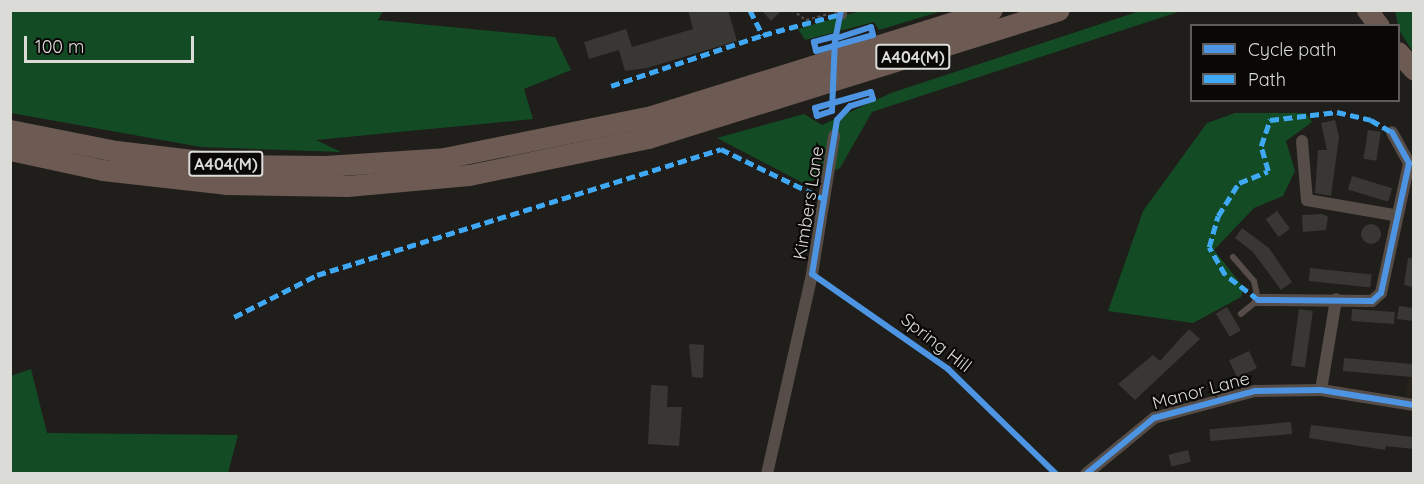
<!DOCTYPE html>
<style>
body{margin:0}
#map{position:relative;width:1424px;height:484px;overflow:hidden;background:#1f1e1a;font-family:Quicksand,sans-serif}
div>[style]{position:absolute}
.built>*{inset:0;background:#26241a}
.green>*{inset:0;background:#134b24}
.building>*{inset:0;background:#383734;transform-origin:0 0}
.round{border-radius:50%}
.path>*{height:2px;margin-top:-1px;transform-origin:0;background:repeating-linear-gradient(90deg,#57514d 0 3px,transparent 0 6px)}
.service>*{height:6px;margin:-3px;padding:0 3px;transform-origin:3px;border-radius:3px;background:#574d48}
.minor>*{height:12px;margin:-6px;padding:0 6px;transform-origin:6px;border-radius:6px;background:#574d48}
.motorway>*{height:21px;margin:-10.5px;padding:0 10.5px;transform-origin:10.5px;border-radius:10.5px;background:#6c5a53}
.quiet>*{height:4.5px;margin-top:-2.25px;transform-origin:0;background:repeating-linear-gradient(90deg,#3fa9f5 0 9px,transparent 0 13.5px)}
.cycleway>*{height:6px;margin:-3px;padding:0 3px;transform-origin:3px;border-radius:3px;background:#4d94e3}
span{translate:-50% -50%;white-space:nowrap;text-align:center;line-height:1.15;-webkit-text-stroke:4.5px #090807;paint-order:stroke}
.shield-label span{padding:2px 4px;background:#090807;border:2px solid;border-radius:4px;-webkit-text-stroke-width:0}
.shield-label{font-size:16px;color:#dbdbd7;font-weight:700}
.street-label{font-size:18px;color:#dbdbd7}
.frame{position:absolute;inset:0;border:12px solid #dbdbd7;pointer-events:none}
.legend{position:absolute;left:1190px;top:24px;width:210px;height:78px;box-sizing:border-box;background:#090807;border:2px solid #5d5c5a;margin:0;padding:8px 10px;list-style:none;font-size:18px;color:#dbdbd7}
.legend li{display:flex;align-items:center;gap:12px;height:30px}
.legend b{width:30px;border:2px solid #5d5c5a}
.scale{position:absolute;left:24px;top:36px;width:170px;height:27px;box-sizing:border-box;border:3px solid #dbdbd7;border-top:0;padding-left:8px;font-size:18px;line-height:21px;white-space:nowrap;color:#dbdbd7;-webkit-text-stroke:4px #090807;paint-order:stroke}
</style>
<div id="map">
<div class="built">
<i style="clip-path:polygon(1413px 354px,1413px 397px,1406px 396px)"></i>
</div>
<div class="green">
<i style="clip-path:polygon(11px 10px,383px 11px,378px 20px,555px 37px,571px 70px,524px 89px,533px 119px,316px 140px,341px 152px,201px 147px,11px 113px)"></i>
<i style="clip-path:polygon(860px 11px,942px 11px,879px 30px,874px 22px,805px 40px,798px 29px)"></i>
<i style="clip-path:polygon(1140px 11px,1181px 11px,872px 112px,840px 168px,805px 184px,717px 138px,804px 114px,822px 125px,891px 93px)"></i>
<i style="clip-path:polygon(1395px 11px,1413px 11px,1413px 52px,1399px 30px)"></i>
<i style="clip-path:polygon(1235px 113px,1306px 113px,1312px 122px,1286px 141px,1295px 171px,1283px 196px,1254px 208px,1214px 250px,1244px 288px,1241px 297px,1193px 323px,1108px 311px,1143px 211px,1207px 123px)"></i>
<i style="clip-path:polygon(31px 369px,47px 433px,238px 435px,228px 473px,11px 473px,11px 376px)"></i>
</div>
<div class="building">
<i style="clip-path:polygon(688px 10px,728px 10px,737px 41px,647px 68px,625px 71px,619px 50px,589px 59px,584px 42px,626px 29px,632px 47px,693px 29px)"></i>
<i style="clip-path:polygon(761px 10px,782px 10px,771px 21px)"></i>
<i style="clip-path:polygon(1335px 120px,1339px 137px,1331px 196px,1315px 193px,1318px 150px,1327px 150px,1321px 123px)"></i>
<i style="left:1368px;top:130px;width:13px;height:29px;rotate:9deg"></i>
<i style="left:1352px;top:176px;width:42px;height:14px;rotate:17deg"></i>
<i style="left:1277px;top:211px;width:22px;height:14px;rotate:54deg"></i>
<i style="clip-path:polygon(1322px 214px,1328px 217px,1326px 230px,1303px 232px,1302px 215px)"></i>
<i class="round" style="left:1361px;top:224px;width:20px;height:20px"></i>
<i style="clip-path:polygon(1242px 228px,1269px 248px,1292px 282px,1281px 290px,1253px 252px,1235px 238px)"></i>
<i style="clip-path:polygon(1408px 258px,1413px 258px,1413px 287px,1404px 285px)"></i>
<i style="left:1310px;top:268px;width:62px;height:13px;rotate:6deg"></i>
<i style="clip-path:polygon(1399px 306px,1413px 308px,1413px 321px,1397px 319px)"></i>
<i style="left:1227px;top:307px;width:27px;height:13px;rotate:59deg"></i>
<i style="left:1299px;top:309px;width:14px;height:57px;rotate:8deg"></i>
<i style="left:1352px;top:309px;width:43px;height:12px;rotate:4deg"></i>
<i style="clip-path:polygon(1189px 329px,1200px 339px,1135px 400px,1118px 384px,1153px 355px,1160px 361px)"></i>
<i style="clip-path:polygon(689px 344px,704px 345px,703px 378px,692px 377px)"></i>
<i style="left:1249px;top:351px;width:19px;height:22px;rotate:65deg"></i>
<i style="left:1344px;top:358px;width:69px;height:13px;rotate:5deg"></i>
<i style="clip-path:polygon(651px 385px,668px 386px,667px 407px,682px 407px,679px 446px,648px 444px)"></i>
<i style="left:1291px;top:422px;width:12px;height:82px;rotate:85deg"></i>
<i style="clip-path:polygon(1311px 425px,1413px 437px,1413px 449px,1386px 446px,1385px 450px,1309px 438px)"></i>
<i style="left:1188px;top:450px;width:12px;height:20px;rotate:76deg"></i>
</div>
<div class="path">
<i style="left:792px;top:10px;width:17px;rotate:36deg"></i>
<i style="left:806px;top:20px;width:24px;rotate:-15deg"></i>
</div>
<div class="service">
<i style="left:1233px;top:257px;width:32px;rotate:49deg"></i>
<i style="left:1254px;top:281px;width:19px;rotate:78deg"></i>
<i style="left:1258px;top:300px;width:22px;rotate:141deg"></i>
</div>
<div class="minor">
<i style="left:841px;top:10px;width:4px;rotate:90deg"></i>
<i style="left:1302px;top:141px;width:59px;rotate:85.2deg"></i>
<i style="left:1307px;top:200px;width:88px;rotate:9.8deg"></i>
<i style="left:1258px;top:300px;width:114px;rotate:0.5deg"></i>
<i style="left:1372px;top:301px;width:12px;rotate:-42deg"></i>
<i style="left:1381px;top:293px;width:133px;rotate:-77.8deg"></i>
<i style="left:1409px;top:163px;width:35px;rotate:-119deg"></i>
<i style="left:1321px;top:390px;width:92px;rotate:-80.6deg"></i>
<i style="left:767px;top:474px;width:205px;rotate:-77.3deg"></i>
<i style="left:812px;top:274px;width:140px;rotate:-80.9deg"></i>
<i style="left:1086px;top:474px;width:88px;rotate:-39.5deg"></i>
<i style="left:1154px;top:418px;width:105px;rotate:-15deg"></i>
<i style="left:1255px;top:391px;width:66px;rotate:-0.9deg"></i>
<i style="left:1321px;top:390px;width:94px;rotate:9.2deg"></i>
</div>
<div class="motorway">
<i style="left:1367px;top:10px;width:20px;rotate:53deg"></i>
<i style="left:1398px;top:52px;width:24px;rotate:48deg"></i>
<i style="left:10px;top:130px;width:108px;rotate:11.2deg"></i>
<i style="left:116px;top:151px;width:120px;rotate:6.7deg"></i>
<i style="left:235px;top:165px;width:90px;rotate:0.6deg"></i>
<i style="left:325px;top:166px;width:119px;rotate:-3.8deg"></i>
<i style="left:444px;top:158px;width:208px;rotate:-11.4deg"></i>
<i style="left:648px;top:117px;width:360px;rotate:-17.3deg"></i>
<i style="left:10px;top:150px;width:95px;rotate:12.1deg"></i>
<i style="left:103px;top:170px;width:123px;rotate:6.5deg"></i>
<i style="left:225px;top:184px;width:122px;rotate:0.9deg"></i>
<i style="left:347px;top:186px;width:122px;rotate:-5.2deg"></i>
<i style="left:469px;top:175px;width:183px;rotate:-11.7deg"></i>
<i style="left:648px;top:138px;width:430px;rotate:-17.3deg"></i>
</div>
<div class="quiet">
<i style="left:750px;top:10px;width:28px;rotate:63deg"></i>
<i style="left:763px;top:35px;width:81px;rotate:-15.1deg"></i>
<i style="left:611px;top:86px;width:160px;rotate:-18.5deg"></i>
<i style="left:1258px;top:300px;width:41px;rotate:-142.9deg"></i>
<i style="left:1225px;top:275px;width:32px;rotate:-120deg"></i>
<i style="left:1209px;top:247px;width:32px;rotate:-74deg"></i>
<i style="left:1218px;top:216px;width:39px;rotate:-58deg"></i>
<i style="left:1239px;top:183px;width:31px;rotate:-22deg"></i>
<i style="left:1268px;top:171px;width:26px;rotate:-106deg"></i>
<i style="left:1261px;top:146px;width:28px;rotate:-71deg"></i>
<i style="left:1270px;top:120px;width:67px;rotate:-6.8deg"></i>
<i style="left:1337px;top:112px;width:35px;rotate:13deg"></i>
<i style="left:1371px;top:120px;width:24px;rotate:30deg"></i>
<i style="left:234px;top:317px;width:93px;rotate:-26.8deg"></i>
<i style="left:317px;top:275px;width:423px;rotate:-17.3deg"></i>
<i style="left:721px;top:149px;width:117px;rotate:25.9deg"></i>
</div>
<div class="cycleway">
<i style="left:841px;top:10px;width:26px;rotate:101deg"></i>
<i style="left:836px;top:36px;width:23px;rotate:165deg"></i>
<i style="left:814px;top:42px;width:9px;rotate:77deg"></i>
<i style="left:816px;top:51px;width:59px;rotate:-15.7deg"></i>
<i style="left:873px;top:35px;width:8px;rotate:-104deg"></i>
<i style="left:871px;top:27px;width:38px;rotate:162deg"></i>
<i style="left:835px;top:39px;width:72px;rotate:92.4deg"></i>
<i style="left:832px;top:111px;width:16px;rotate:162deg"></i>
<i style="left:817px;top:116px;width:8px;rotate:-104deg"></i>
<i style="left:815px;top:108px;width:58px;rotate:-15.9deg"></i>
<i style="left:871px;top:92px;width:7px;rotate:74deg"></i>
<i style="left:873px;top:99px;width:24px;rotate:163deg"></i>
<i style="left:850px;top:106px;width:19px;rotate:133deg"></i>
<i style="left:837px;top:120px;width:156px;rotate:99.2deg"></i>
<i style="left:812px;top:274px;width:166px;rotate:34.9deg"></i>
<i style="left:948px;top:369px;width:151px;rotate:44.2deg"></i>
<i style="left:1258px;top:300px;width:114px;rotate:0.5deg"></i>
<i style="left:1372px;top:301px;width:12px;rotate:-42deg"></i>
<i style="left:1381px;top:293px;width:133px;rotate:-77.8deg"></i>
<i style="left:1409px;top:163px;width:35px;rotate:-119deg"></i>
<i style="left:1086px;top:474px;width:88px;rotate:-39.5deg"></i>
<i style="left:1154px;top:418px;width:105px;rotate:-15deg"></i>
<i style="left:1255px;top:391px;width:66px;rotate:-0.9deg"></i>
<i style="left:1321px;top:390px;width:94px;rotate:9.2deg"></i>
</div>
<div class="shield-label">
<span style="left:913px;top:57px">A404(M)</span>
<span style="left:226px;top:164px">A404(M)</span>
</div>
<div class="street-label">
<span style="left:809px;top:203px;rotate:-81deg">Kimbers Lane</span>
<span style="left:936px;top:343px;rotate:38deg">Spring Hill</span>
<span style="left:1201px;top:391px;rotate:-15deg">Manor Lane</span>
</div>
<div class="frame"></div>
<ul class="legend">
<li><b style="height:8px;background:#4d94e3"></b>Cycle path</li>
<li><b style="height:8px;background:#3fa9f5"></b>Path</li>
</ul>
<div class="scale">100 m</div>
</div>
